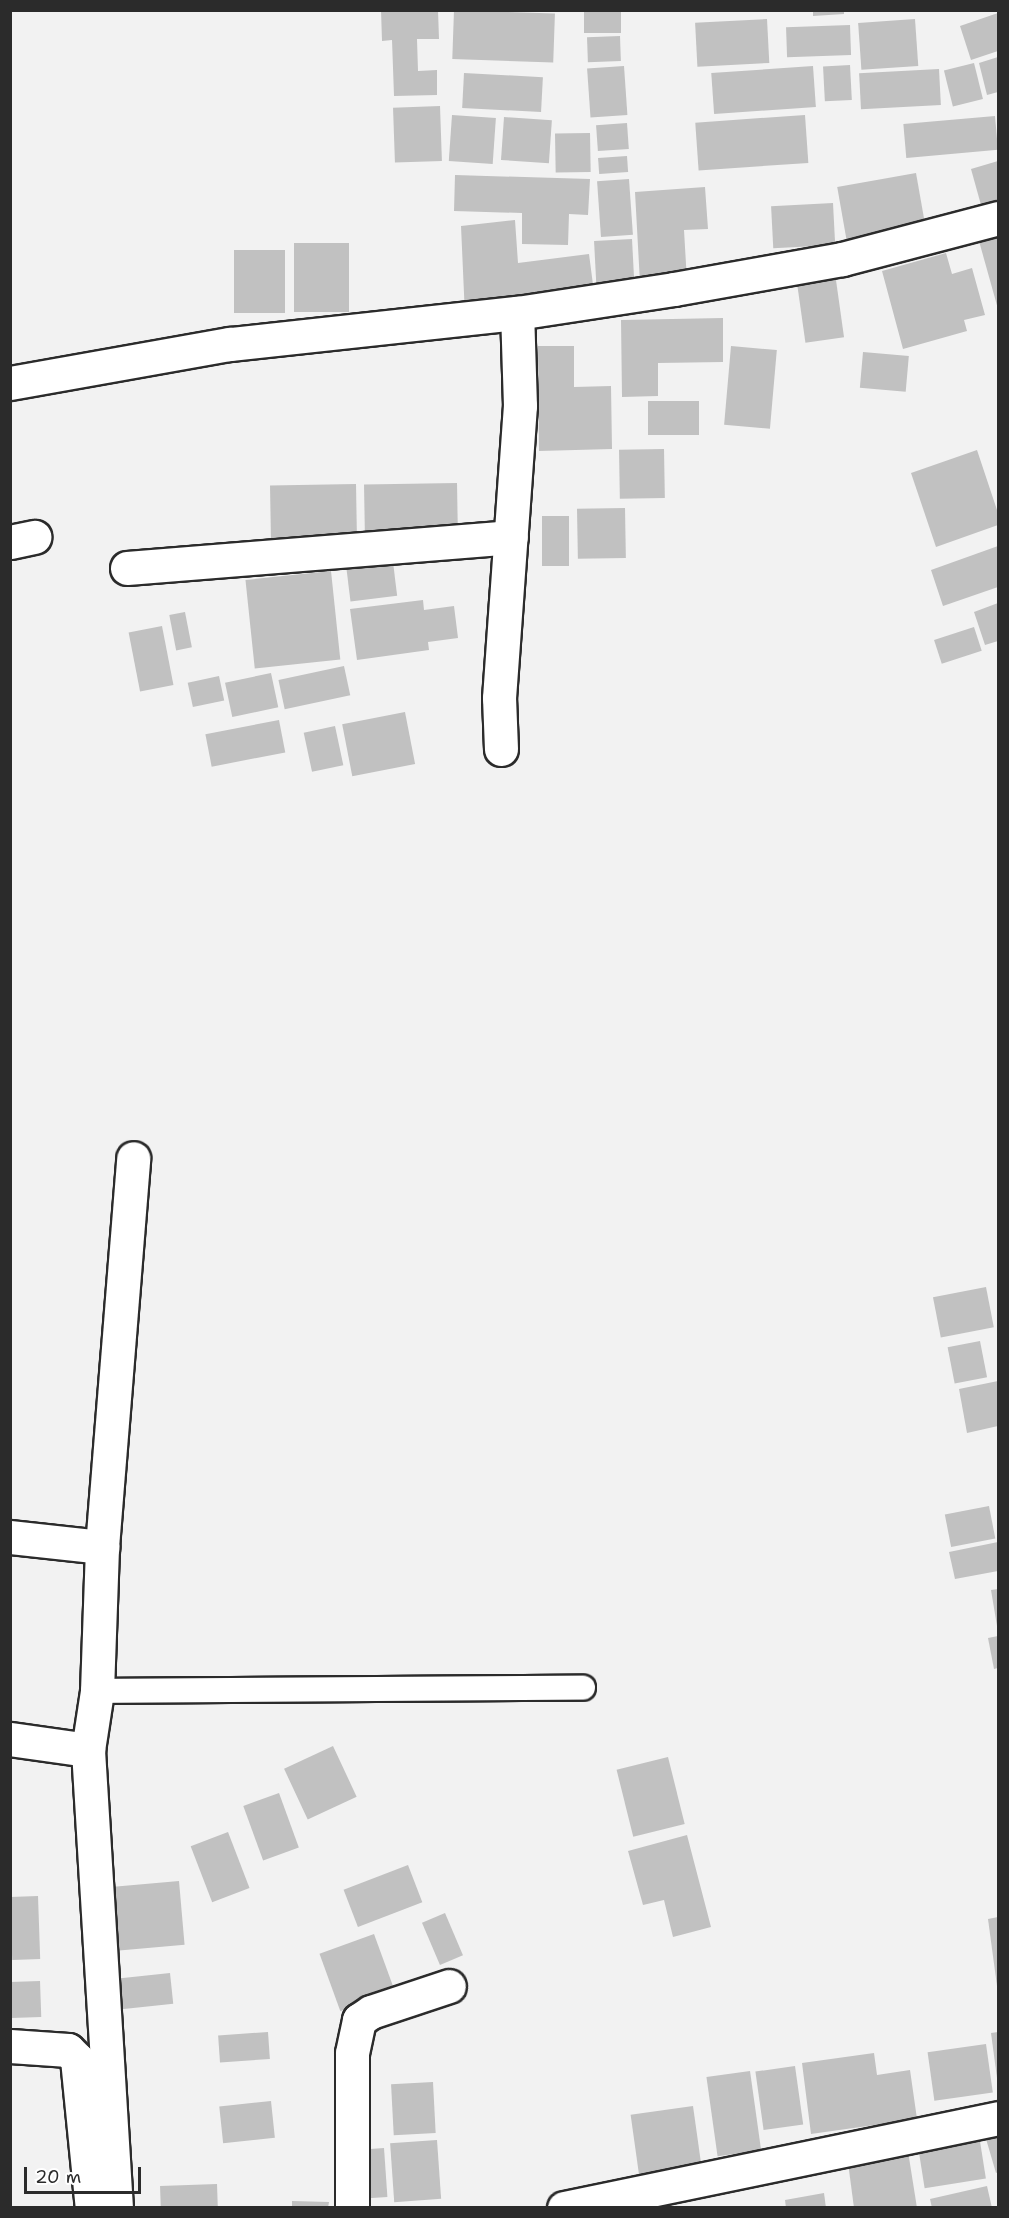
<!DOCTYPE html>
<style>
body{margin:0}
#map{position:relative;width:1009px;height:2218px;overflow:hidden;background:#f2f2f2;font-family:"Shantell Sans",sans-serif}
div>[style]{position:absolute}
.building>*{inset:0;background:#c1c1c1;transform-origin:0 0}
.roads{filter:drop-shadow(2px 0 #2b2b2b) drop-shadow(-2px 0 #2b2b2b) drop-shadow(0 2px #2b2b2b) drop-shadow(0 -2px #2b2b2b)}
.lane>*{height:24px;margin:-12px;padding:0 12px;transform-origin:12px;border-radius:12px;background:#fff}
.street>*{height:33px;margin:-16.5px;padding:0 16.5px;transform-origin:16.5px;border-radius:16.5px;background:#fff}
.secondary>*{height:33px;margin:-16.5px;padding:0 16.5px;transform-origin:16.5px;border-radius:16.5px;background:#fff}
span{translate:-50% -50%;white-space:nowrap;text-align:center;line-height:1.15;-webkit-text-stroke:6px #fff;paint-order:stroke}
.frame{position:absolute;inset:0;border:12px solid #2b2b2b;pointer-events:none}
.scale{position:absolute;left:24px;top:2167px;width:117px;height:27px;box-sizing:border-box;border:3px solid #2b2b2b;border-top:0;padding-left:8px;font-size:18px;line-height:21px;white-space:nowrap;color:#2b2b2b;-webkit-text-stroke:4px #fff;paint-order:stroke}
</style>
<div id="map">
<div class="building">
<i style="clip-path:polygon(381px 10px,438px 10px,439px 39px,417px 39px,418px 71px,437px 70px,437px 95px,394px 96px,392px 40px,382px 41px)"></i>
<i style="left:454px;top:10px;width:101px;height:49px;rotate:2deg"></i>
<i style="left:584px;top:10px;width:37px;height:23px"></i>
<i style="clip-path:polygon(813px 10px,844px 10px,844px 14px,813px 16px)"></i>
<i style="clip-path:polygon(998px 13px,998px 51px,971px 60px,960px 26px)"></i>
<i style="left:767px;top:19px;width:44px;height:72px;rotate:87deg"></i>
<i style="left:915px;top:19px;width:47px;height:57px;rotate:86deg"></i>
<i style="left:850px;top:25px;width:30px;height:64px;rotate:88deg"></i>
<i style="left:620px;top:36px;width:25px;height:33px;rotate:88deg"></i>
<i style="clip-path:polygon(998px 57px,998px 92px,987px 95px,979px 63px)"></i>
<i style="left:974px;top:63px;width:37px;height:31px;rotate:76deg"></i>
<i style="left:850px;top:65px;width:35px;height:27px;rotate:87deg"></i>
<i style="left:624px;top:66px;width:49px;height:37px;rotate:86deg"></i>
<i style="left:813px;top:66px;width:41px;height:102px;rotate:86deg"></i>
<i style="left:939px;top:69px;width:36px;height:80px;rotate:87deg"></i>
<i style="left:464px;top:73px;width:79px;height:35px;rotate:3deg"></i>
<i style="left:440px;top:106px;width:55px;height:47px;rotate:88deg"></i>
<i style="left:452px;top:115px;width:44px;height:46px;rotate:4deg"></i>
<i style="left:805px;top:115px;width:48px;height:110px;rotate:86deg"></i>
<i style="left:995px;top:116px;width:34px;height:92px;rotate:85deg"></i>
<i style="left:504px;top:117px;width:48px;height:43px;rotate:4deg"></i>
<i style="left:627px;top:123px;width:26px;height:31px;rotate:86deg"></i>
<i style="left:590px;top:133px;width:39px;height:35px;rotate:89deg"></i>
<i style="left:627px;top:156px;width:16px;height:29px;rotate:86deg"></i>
<i style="clip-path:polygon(998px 161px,998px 200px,981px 205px,971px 169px)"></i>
<i style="left:916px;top:173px;width:59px;height:80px;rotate:80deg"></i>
<i style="clip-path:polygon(455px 175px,590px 179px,588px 215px,569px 214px,568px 245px,522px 244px,522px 213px,454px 211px)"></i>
<i style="left:629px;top:179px;width:56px;height:32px;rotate:86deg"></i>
<i style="clip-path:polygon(705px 187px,708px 229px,684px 230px,687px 281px,640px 283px,635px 192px)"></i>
<i style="left:833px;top:203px;width:42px;height:62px;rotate:87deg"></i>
<i style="clip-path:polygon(515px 220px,518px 263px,589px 254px,595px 300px,465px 316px,461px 226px)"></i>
<i style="clip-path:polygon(998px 236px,998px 309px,979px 241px)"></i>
<i style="left:632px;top:239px;width:44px;height:38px;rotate:87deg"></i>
<i style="left:349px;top:243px;width:69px;height:55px;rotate:90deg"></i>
<i style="left:234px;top:250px;width:51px;height:63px"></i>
<i style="clip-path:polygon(946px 253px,952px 274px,972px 268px,985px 315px,964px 320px,967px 331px,903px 349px,882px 271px)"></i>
<i style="left:835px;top:273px;width:65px;height:39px;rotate:82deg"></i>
<i style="clip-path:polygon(723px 318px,723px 362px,658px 363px,658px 396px,622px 397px,621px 320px)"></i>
<i style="clip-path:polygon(538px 346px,574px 346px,574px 387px,611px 386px,612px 449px,539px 451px)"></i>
<i style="left:731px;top:346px;width:46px;height:79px;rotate:5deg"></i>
<i style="left:863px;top:352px;width:46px;height:36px;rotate:5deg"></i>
<i style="left:648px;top:401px;width:51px;height:34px"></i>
<i style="left:664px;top:449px;width:49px;height:45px;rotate:89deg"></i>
<i style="clip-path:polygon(977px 450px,998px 513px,998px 525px,936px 547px,911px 473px)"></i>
<i style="left:457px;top:483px;width:52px;height:93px;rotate:89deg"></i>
<i style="left:356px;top:484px;width:60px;height:86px;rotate:89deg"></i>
<i style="left:625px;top:508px;width:50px;height:48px;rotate:89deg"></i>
<i style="left:542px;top:516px;width:27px;height:50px"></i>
<i style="clip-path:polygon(998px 546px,998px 587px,943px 606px,931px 570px)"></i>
<i style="left:393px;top:562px;width:34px;height:47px;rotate:83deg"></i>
<i style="left:331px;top:571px;width:89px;height:86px;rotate:84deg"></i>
<i style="clip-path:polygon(423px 600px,424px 610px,454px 606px,458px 638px,428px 642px,429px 650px,357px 660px,350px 609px)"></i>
<i style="clip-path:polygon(998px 603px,998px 641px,985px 645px,974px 612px)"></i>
<i style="left:185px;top:612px;width:36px;height:16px;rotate:79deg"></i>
<i style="left:162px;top:626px;width:60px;height:34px;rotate:79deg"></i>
<i style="left:974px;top:627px;width:25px;height:42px;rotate:72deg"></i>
<i style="left:344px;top:666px;width:30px;height:67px;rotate:78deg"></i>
<i style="left:271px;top:673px;width:35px;height:47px;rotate:78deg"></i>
<i style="left:219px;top:676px;width:25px;height:32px;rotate:78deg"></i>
<i style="left:405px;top:712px;width:53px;height:64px;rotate:79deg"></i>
<i style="left:279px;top:720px;width:33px;height:75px;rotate:79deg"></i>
<i style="left:335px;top:726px;width:40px;height:32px;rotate:78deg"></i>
<i style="left:986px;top:1287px;width:41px;height:54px;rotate:79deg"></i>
<i style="left:980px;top:1341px;width:37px;height:33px;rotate:79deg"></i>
<i style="clip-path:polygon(998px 1381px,998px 1426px,967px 1433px,959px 1389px)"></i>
<i style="left:989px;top:1506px;width:33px;height:45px;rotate:79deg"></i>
<i style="clip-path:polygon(998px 1542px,998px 1571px,955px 1579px,949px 1552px)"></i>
<i style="clip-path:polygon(998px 1589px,998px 1625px,997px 1626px,991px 1590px)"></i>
<i style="clip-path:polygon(998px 1636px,998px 1668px,994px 1669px,988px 1638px)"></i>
<i style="left:333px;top:1746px;width:56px;height:54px;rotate:65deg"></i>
<i style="left:668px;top:1757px;width:69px;height:53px;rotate:76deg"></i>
<i style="left:279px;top:1793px;width:58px;height:38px;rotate:70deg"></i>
<i style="left:228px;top:1832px;width:60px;height:40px;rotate:69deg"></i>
<i style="clip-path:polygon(687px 1835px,711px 1927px,673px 1937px,664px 1900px,643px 1905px,628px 1851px)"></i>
<i style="left:408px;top:1865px;width:40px;height:69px;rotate:69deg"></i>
<i style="left:179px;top:1881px;width:64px;height:74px;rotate:85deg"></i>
<i style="left:38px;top:1896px;width:63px;height:28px;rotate:88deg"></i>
<i style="left:445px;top:1913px;width:46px;height:25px;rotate:67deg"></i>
<i style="clip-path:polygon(998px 1917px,998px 1986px,997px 1986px,988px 1919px)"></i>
<i style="left:374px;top:1934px;width:61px;height:58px;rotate:70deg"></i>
<i style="left:170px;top:1973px;width:31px;height:52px;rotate:84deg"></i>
<i style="left:40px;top:1981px;width:36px;height:30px;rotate:88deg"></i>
<i style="left:268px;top:2032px;width:27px;height:50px;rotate:86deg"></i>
<i style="clip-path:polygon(998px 2032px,998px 2078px,997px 2078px,991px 2033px)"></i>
<i style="left:986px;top:2044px;width:49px;height:59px;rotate:82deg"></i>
<i style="clip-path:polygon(874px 2053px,877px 2075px,910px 2070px,917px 2119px,811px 2134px,802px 2063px)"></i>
<i style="left:795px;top:2066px;width:59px;height:40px;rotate:82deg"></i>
<i style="left:750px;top:2071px;width:80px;height:44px;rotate:82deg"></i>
<i style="left:433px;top:2082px;width:51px;height:42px;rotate:87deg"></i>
<i style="left:271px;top:2101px;width:37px;height:52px;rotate:84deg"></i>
<i style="left:693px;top:2106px;width:61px;height:63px;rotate:82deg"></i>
<i style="clip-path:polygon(998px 2128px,998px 2172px,996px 2173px,984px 2132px)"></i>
<i style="left:979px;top:2135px;width:44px;height:62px;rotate:81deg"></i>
<i style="left:437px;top:2140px;width:59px;height:47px;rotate:86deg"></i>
<i style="clip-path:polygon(907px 2145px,917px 2208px,854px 2208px,847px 2155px)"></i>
<i style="left:384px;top:2148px;width:49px;height:31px;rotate:86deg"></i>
<i style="left:217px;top:2184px;width:24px;height:57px;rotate:88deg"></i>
<i style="clip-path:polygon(987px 2186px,992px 2208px,932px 2208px,930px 2199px)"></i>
<i style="clip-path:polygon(824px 2193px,826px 2208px,786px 2208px,785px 2200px)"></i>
<i style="clip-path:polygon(292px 2201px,329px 2202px,328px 2208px,292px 2208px)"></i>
</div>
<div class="roads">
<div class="lane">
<i style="left:97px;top:1691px;width:486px;rotate:-0.4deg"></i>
</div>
<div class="street">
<i style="left:10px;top:383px;width:223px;rotate:-10.1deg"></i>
<i style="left:230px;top:344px;width:289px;rotate:-6.2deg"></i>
<i style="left:517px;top:313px;width:159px;rotate:-8.7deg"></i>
<i style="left:674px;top:289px;width:171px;rotate:-10.1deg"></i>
<i style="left:842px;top:259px;width:161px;rotate:-14.7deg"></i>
<i style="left:10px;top:542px;width:25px;rotate:-12deg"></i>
<i style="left:127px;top:568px;width:385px;rotate:-4.6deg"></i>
<i style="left:501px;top:749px;width:51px;rotate:-92.2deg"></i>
<i style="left:499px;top:698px;width:293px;rotate:-85.9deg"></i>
<i style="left:520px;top:406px;width:93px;rotate:-91.8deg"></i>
<i style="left:10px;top:1537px;width:93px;rotate:6.2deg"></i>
<i style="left:10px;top:1739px;width:79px;rotate:8deg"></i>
<i style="left:10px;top:2046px;width:58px;rotate:3.9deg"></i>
<i style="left:68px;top:2050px;width:13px;rotate:45deg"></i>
<i style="left:77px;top:2059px;width:150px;rotate:84.3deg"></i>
<i style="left:116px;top:2208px;width:459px;rotate:-93.5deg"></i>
<i style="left:88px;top:1750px;width:60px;rotate:-81.3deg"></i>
<i style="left:97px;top:1691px;width:144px;rotate:-88deg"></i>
<i style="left:102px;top:1547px;width:390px;rotate:-85.4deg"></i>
<i style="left:352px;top:2208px;width:155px;rotate:-90deg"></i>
<i style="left:352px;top:2053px;width:34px;rotate:-78deg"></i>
<i style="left:359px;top:2020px;width:14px;rotate:-34deg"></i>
<i style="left:371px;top:2012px;width:82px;rotate:-18.4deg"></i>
</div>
<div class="secondary">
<i style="left:564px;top:2208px;width:443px;rotate:-11.7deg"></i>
</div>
</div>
<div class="frame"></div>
<div class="scale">20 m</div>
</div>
